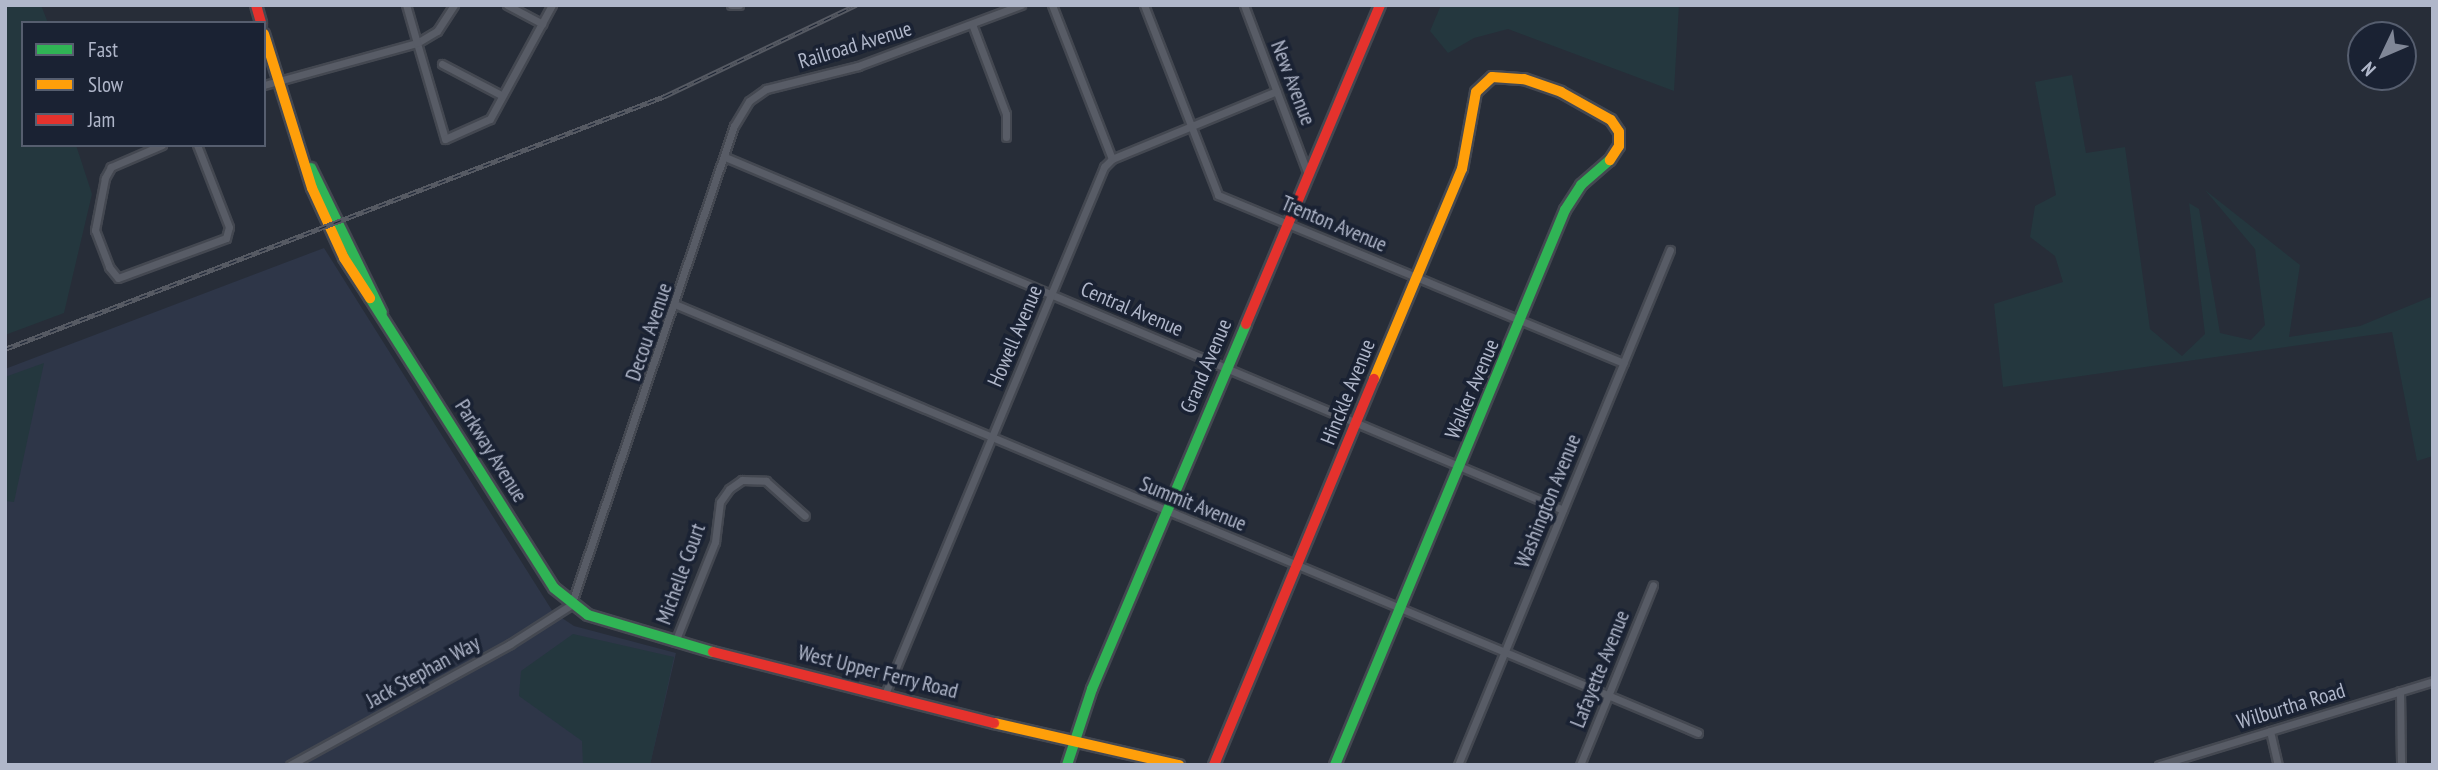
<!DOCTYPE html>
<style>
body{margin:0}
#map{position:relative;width:2438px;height:770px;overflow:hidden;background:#272d38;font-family:"PT Sans Narrow",sans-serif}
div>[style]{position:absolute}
.airport>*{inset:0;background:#2e3648}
.green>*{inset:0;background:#24373e}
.roads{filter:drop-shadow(2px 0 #444851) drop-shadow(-2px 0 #444851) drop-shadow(0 2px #444851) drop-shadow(0 -2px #444851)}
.street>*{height:7px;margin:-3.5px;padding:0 3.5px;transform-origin:3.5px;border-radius:3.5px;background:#585c66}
.fast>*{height:10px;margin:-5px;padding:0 5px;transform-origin:5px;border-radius:5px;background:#30b455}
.slow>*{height:10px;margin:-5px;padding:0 5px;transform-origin:5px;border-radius:5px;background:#ff9f0a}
.jam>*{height:10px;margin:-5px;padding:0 5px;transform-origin:5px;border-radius:5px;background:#e5322d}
.rail>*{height:5px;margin-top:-2.5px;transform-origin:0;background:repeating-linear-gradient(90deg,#1a2233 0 8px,#565a63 0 16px);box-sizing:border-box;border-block:2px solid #565a63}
span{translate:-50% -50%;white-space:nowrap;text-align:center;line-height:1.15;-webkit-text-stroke:7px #1a2233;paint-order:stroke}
.street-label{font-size:21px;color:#b0b7ca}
.frame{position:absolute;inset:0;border:7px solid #b0b7ca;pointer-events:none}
.legend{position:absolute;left:21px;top:21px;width:245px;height:126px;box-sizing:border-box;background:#1a2233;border:2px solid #565e6f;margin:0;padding:9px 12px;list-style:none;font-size:21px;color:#b0b7ca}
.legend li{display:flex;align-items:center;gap:14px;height:35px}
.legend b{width:35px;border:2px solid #565e6f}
.north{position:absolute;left:2347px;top:21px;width:70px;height:70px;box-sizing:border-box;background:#1a2233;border:2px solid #565e6f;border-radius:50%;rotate:226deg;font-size:19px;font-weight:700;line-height:28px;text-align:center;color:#b0b7ca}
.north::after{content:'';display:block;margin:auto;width:24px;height:32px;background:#808797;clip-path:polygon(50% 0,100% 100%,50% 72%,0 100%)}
</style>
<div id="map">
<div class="airport">
<i style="clip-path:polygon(324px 248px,553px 612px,574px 626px,676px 653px,650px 765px,5px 765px,5px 369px)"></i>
</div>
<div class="green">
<i style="clip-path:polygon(5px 5px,41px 5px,48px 23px,23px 23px,23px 145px,76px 145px,92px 194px,64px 313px,5px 335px)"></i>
<i style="clip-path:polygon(1441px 5px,1679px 5px,1674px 91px,1508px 29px,1474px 38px,1448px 53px,1430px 31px)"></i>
<i style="clip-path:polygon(2072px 75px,2086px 153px,2125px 147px,2150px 329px,2182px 356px,2205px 334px,2189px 203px,2199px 209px,2220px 333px,2251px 340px,2265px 325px,2255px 249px,2205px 190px,2300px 265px,2289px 337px,2360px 326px,2433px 296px,2433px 456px,2417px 461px,2392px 332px,2003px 387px,1994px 304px,2063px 282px,2055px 256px,2030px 237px,2035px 206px,2056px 195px,2035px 82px)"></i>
<i style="clip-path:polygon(44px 363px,14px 502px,5px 501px,5px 377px)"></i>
<i style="clip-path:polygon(573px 634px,674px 657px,650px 765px,583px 765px,582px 741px,519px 696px,521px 671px)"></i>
</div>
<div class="roads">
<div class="street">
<i style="left:454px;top:5px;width:31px;rotate:123deg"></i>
<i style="left:437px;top:31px;width:23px;rotate:149deg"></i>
<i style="left:417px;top:43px;width:100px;rotate:73.7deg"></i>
<i style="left:445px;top:139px;width:49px;rotate:-24deg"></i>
<i style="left:490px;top:119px;width:130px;rotate:-61.5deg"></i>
<i style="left:507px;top:5px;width:40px;rotate:28deg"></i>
<i style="left:731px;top:5px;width:8px"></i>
<i style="left:1052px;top:5px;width:165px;rotate:68.7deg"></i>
<i style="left:1144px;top:5px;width:204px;rotate:68.7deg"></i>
<i style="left:1218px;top:195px;width:439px;rotate:22.5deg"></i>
<i style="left:1244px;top:5px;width:181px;rotate:69.3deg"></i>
<i style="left:972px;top:24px;width:96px;rotate:69.3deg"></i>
<i style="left:1006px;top:114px;width:23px;rotate:90deg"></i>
<i style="left:442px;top:64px;width:67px;rotate:27.7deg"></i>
<i style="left:264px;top:85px;width:159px;rotate:-15.4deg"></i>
<i style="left:417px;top:43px;width:40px;rotate:-106deg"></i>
<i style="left:162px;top:145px;width:56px;rotate:156.7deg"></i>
<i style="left:111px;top:167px;width:13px;rotate:119deg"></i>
<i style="left:105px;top:178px;width:53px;rotate:100.9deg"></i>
<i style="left:95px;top:230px;width:40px;rotate:69deg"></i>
<i style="left:109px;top:267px;width:14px;rotate:51deg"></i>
<i style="left:118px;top:278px;width:115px;rotate:-20.3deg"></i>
<i style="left:226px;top:238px;width:11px;rotate:-75deg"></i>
<i style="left:229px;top:227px;width:88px;rotate:-111.3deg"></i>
<i style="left:725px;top:157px;width:909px;rotate:22.84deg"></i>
<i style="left:677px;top:305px;width:1107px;rotate:22.74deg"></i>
<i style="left:675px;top:642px;width:108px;rotate:-68.2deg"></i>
<i style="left:715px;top:542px;width:40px;rotate:-82.9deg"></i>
<i style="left:720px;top:502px;width:16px;rotate:-55deg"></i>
<i style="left:729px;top:489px;width:16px;rotate:-35deg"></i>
<i style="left:742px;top:480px;width:24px;rotate:2deg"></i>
<i style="left:766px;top:481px;width:52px;rotate:41.9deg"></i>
<i style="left:2400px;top:691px;width:74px;rotate:89.2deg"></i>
<i style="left:885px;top:694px;width:571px;rotate:-67.43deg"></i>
<i style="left:1104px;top:167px;width:11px;rotate:-45deg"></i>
<i style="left:1112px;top:159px;width:178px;rotate:-22.4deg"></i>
<i style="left:2270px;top:731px;width:35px;rotate:77deg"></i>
<i style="left:290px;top:765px;width:251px;rotate:-28.8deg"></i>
<i style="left:510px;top:644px;width:72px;rotate:-32.6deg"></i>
<i style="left:571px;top:605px;width:506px;rotate:-71.21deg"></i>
<i style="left:734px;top:126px;width:29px;rotate:-59deg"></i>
<i style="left:749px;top:101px;width:21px;rotate:-35deg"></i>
<i style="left:766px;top:89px;width:95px;rotate:-14deg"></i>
<i style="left:858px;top:66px;width:174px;rotate:-20.5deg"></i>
<i style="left:1458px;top:765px;width:557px;rotate:-67.63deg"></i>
<i style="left:1580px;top:765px;width:194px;rotate:-67.9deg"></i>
<i style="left:2159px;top:765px;width:287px;rotate:-17deg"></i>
</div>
<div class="fast">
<i style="left:311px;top:168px;width:161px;rotate:63.9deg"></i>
<i style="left:370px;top:298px;width:343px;rotate:57.6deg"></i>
<i style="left:554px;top:588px;width:43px;rotate:38.5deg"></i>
<i style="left:588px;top:615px;width:130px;rotate:16.5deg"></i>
<i style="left:1067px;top:765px;width:80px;rotate:-71.8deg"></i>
<i style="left:1092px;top:689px;width:396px;rotate:-67.1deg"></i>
<i style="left:1335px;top:765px;width:601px;rotate:-67.49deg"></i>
<i style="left:1565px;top:210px;width:30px;rotate:-57deg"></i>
<i style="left:1581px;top:185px;width:38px;rotate:-41deg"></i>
</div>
<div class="slow">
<i style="left:264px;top:34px;width:161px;rotate:72.7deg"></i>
<i style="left:312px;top:188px;width:77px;rotate:65.4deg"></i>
<i style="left:344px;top:258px;width:48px;rotate:57deg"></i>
<i style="left:1374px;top:379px;width:228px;rotate:-67.3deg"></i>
<i style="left:1462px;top:169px;width:78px;rotate:-79.7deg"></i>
<i style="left:1476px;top:92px;width:22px;rotate:-43deg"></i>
<i style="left:1492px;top:77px;width:32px;rotate:4deg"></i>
<i style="left:1524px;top:79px;width:39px;rotate:19deg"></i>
<i style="left:1561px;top:92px;width:57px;rotate:29.2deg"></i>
<i style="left:1611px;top:120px;width:14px;rotate:56deg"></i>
<i style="left:1619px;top:132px;width:14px;rotate:90deg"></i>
<i style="left:1619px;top:146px;width:17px;rotate:123deg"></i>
<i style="left:994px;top:723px;width:190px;rotate:12.8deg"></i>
</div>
<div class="jam">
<i style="left:256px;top:5px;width:19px;rotate:74deg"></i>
<i style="left:1246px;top:324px;width:346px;rotate:-67.2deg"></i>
<i style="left:713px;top:652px;width:290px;rotate:14.2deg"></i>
<i style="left:1214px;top:765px;width:418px;rotate:-67.5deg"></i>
</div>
</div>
<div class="rail">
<i style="left:5px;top:349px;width:707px;rotate:-20.97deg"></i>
<i style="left:665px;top:96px;width:212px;rotate:-25.5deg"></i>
</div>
<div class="street-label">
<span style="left:855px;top:45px;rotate:-17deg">Railroad Avenue</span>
<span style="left:1293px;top:83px;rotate:69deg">New Avenue</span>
<span style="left:1334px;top:224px;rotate:23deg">Trenton Avenue</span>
<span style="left:1132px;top:309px;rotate:23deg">Central Avenue</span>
<span style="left:649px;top:332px;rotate:-71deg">Decou Avenue</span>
<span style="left:1015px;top:336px;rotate:-67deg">Howell Avenue</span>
<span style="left:1206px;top:366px;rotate:-67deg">Grand Avenue</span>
<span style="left:1472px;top:389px;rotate:-67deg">Walker Avenue</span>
<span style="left:1348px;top:392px;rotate:-68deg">Hinckle Avenue</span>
<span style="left:491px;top:451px;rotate:58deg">Parkway Avenue</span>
<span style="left:1548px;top:501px;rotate:-68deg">Washington Avenue</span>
<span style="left:1193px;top:504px;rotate:22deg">Summit Avenue</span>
<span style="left:681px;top:574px;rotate:-70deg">Michelle Court</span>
<span style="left:1600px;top:669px;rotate:-68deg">Lafayette Avenue</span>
<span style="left:423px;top:672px;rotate:-29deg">Jack Stephan Way</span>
<span style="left:878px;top:672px;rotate:14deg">West Upper Ferry Road</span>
<span style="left:2291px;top:706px;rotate:-17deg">Wilburtha Road</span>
</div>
<div class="frame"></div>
<ul class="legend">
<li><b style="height:9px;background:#30b455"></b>Fast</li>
<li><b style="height:9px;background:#ff9f0a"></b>Slow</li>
<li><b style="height:9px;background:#e5322d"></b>Jam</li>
</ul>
<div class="north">N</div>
</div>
